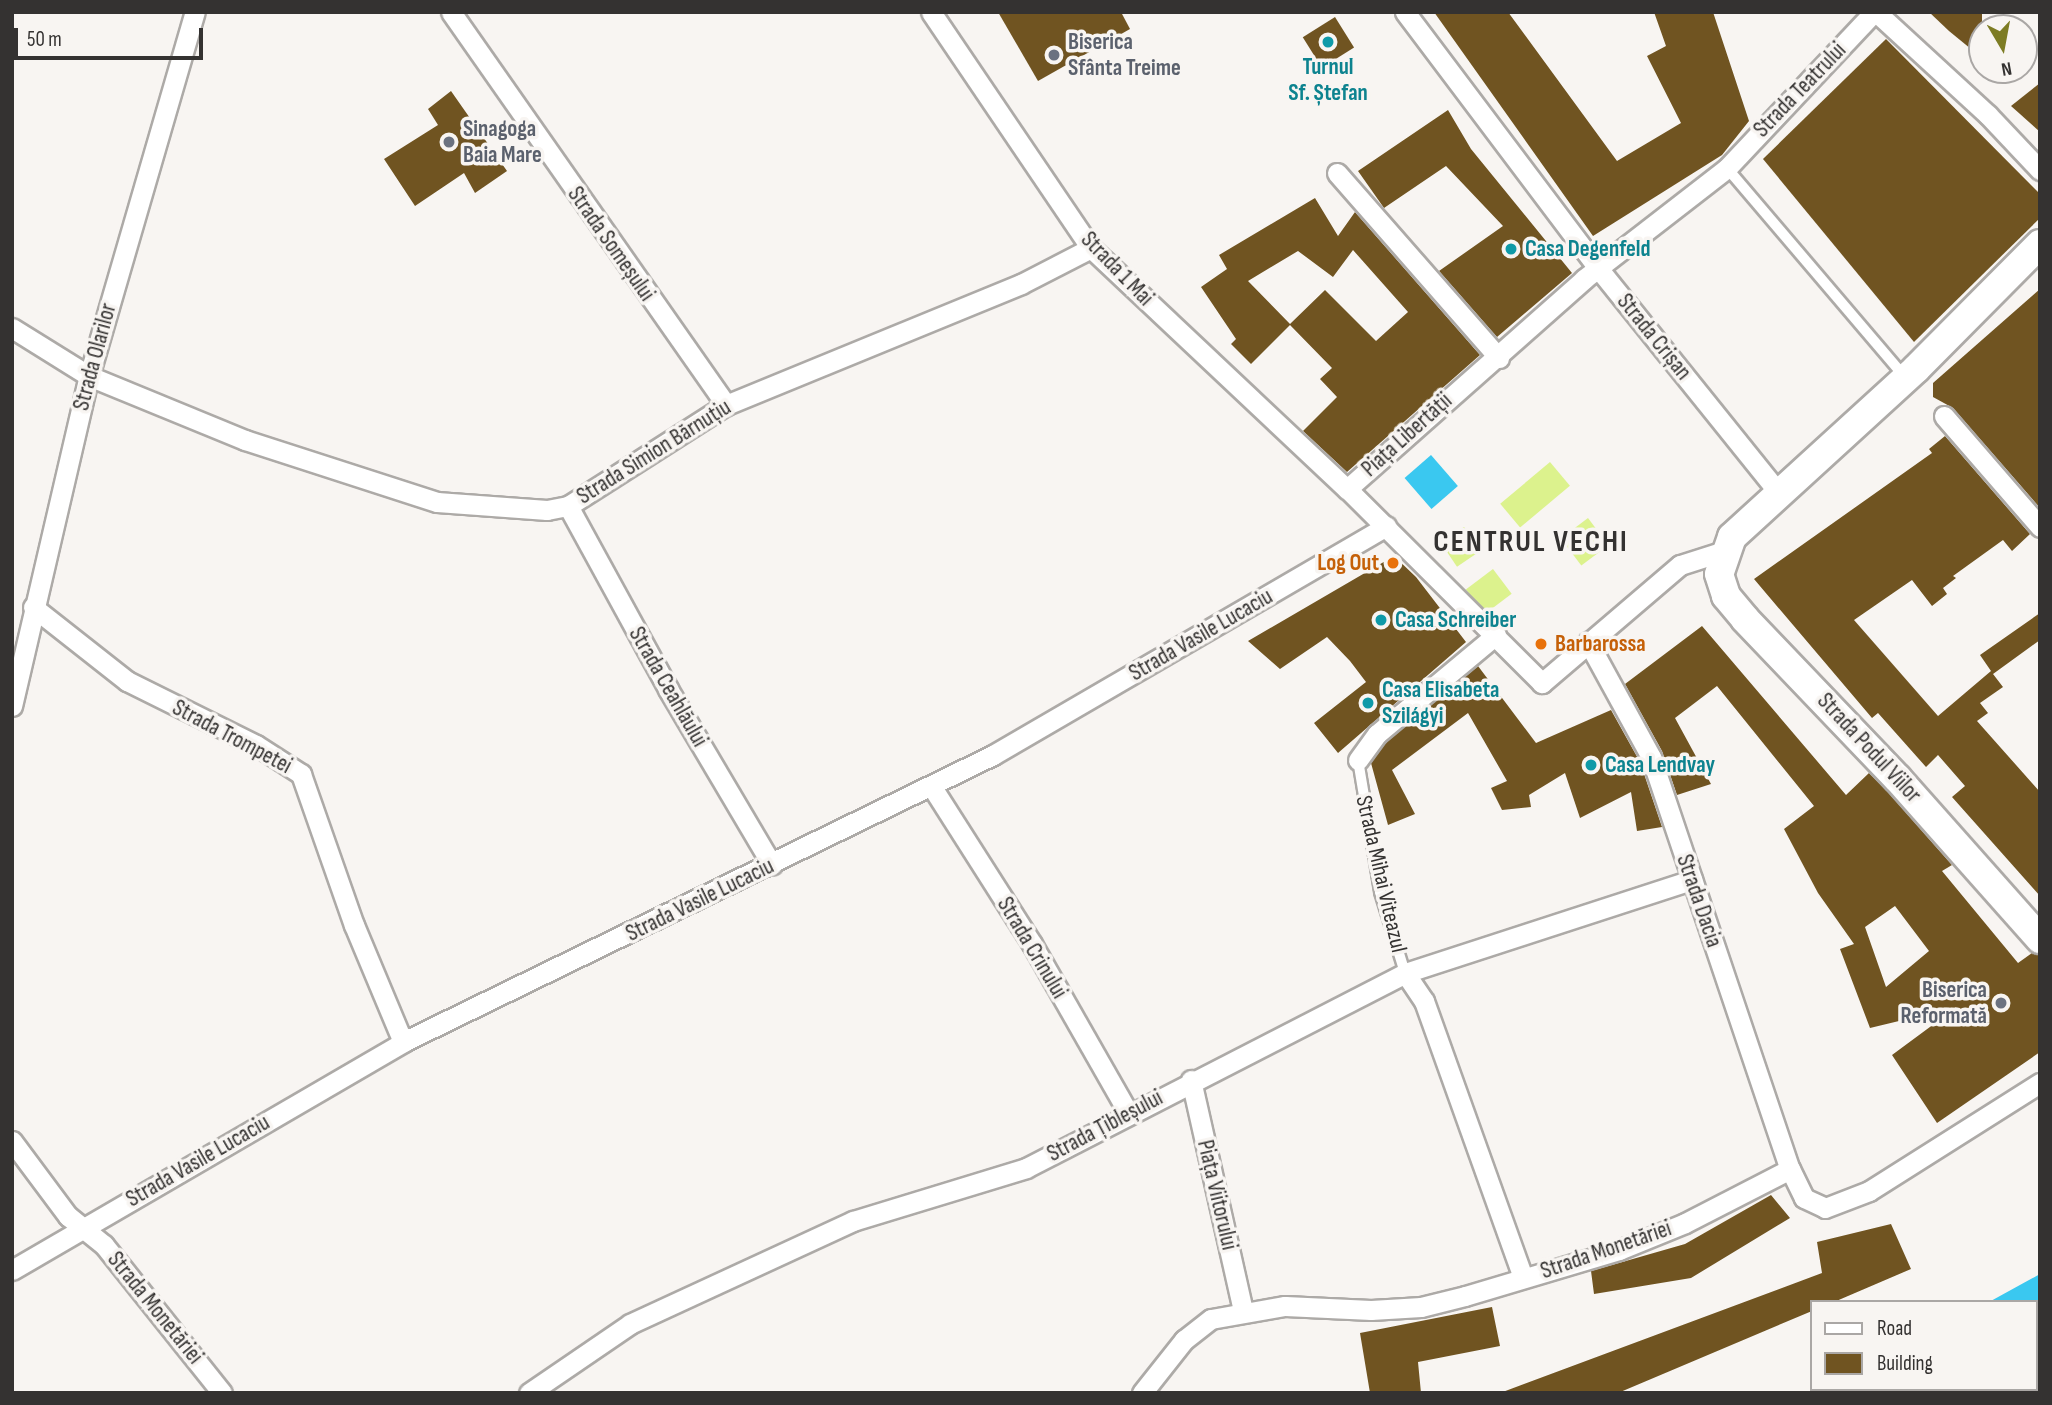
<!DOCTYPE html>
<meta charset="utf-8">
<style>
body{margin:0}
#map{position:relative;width:2052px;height:1405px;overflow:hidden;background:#f8f5f2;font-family:"Sofia Sans Condensed",sans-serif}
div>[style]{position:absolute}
.green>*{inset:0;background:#dcf28d;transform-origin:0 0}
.water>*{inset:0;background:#3ac8f0;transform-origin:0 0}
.building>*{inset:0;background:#705421;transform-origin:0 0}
.roads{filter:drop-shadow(2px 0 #adaaa7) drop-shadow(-2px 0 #adaaa7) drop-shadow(0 2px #adaaa7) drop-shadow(0 -2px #adaaa7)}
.lane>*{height:10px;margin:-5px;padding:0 5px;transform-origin:5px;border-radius:5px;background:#fff}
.street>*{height:19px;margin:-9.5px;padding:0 9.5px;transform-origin:9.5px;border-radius:9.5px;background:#fff}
.secondary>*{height:28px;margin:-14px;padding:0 14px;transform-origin:14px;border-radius:14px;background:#fff}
.dots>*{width:19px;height:19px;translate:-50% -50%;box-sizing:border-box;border:4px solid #f8f5f2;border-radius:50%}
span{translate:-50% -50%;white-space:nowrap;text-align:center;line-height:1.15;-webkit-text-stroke:7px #f8f5f2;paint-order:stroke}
.worship-label{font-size:23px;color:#5b616d;font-weight:700}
.left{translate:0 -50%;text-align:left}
.right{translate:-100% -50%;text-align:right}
.culture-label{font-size:23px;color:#0d838f;font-weight:700}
.street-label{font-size:23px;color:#343231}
.food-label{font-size:23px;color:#c56008;font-weight:700}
.district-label{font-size:30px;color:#343231;font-weight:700;letter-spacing:2px}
.frame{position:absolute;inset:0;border:14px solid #343231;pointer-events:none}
.legend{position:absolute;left:1810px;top:1300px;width:228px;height:91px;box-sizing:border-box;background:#f8f5f2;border:2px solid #aaa7a5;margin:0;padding:9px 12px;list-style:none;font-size:21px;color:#343231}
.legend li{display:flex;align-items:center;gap:14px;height:35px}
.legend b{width:35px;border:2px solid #aaa7a5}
.north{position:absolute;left:1968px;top:14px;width:70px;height:70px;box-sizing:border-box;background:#f8f5f2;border:2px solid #aaa7a5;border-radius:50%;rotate:170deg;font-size:19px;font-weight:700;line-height:28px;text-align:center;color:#343231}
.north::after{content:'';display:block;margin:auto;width:24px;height:32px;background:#7d7c24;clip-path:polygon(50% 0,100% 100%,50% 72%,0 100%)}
.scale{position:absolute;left:14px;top:28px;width:189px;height:32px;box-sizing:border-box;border:4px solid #343231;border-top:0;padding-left:9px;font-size:21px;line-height:24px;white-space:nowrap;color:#343231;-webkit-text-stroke:5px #f8f5f2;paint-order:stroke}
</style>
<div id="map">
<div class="green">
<i style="left:1550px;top:462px;width:31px;height:65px;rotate:50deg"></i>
<i style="left:1588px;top:518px;width:34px;height:34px;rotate:53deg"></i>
<i style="left:1464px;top:527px;width:29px;height:28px;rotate:56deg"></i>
<i style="left:1493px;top:569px;width:31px;height:34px;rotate:53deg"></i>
</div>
<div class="water">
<i style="left:1431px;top:455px;width:41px;height:35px;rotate:49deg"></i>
<i style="clip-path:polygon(2040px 1274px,2040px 1393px,1822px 1393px,2036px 1389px,2036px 1302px,1989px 1302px)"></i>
</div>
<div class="building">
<i style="clip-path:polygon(998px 12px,1121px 12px,1130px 29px,1038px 81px)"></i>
<i style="clip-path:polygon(1434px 12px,1508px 12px,1617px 161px,1681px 123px,1647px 56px,1666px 46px,1654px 12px,1713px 12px,1749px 121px,1722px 155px,1593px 236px)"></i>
<i style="clip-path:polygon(1929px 12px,1982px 12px,1982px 58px,1949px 31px)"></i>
<i style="left:1335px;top:17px;width:36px;height:38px;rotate:58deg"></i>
<i style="clip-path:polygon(1886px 39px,2040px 194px,2040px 218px,1914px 342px,1763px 159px)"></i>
<i style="clip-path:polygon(2040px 83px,2040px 132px,2011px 106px)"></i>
<i style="clip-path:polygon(451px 91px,507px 171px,475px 193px,464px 173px,415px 206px,384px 159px,438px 125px,428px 109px)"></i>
<i style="clip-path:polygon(1448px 110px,1471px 149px,1572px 273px,1497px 337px,1439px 271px,1503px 226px,1446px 166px,1384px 208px,1358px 171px)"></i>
<i style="clip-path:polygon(evenodd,1315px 198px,1338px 236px,1355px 212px,1480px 355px,1347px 472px,1303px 431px,1337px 397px,1320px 379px,1332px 368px,1290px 325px,1251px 364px,1231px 344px,1236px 339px,1201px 287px,1227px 269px,1219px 255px,1315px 198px,1353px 250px,1408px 312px,1376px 341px,1325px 290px,1290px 324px,1248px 281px,1298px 251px,1333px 277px,1353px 250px)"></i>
<i style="clip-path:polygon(2040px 289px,2040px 508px,1953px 408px,1933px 397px,1933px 383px)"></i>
<i style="clip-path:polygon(1945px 436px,2030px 534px,2012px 551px,2003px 540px,1953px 576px,1956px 578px,1943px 588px,1947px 594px,1932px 606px,1912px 580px,1854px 620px,1938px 716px,1991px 671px,1980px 655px,2040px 613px,2040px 640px,1993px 674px,2003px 687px,1980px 703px,1988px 713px,1977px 721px,2040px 792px,2040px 896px,1952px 797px,1965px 786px,1938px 755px,1926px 767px,1878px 713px,1872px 718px,1754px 579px,1932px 453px,1929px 449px)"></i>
<i style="clip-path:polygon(1394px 556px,1416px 577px,1466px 642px,1338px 753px,1314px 723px,1366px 682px,1350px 661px,1327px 637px,1280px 669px,1248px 641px)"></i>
<i style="clip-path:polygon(evenodd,1702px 626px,1846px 795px,1869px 773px,1886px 790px,1952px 865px,1942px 871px,2018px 963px,2032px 953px,2040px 955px,2040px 1052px,1937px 1123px,1892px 1055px,1957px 1007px,1870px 1028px,1840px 949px,1854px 944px,1818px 893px,1784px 829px,1814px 806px,1717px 686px,1675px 718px,1711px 784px,1677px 795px,1662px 751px,1625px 684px,1702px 626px,1895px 906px,1929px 951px,1886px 987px,1865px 927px,1895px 906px)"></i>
<i style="clip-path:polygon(1478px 666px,1536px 743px,1611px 710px,1640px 762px,1662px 827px,1637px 831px,1631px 792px,1580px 818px,1565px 773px,1529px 795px,1531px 807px,1502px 810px,1491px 788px,1507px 781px,1468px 713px,1392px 770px,1415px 814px,1388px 825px,1371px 763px,1386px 742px)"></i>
<i style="clip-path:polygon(1771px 1195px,1790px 1218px,1691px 1278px,1594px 1294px,1591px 1271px,1685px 1244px)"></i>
<i style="clip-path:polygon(1891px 1224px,1911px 1269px,1834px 1302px,1812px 1302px,1812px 1311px,1618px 1393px,1500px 1393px,1822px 1273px,1817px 1242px)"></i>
<i style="clip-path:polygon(1492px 1307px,1500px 1346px,1418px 1362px,1421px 1393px,1370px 1393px,1360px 1333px)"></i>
</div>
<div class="roads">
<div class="lane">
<i style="left:1727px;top:168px;width:275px;rotate:49.6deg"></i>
<i style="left:1358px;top:760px;width:134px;rotate:80.5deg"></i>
<i style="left:1380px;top:892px;width:85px;rotate:72.8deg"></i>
</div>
<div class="street">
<i style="left:451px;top:12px;width:480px;rotate:55deg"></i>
<i style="left:931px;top:12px;width:285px;rotate:55.9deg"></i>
<i style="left:1091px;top:248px;width:352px;rotate:43.3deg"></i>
<i style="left:1405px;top:12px;width:321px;rotate:53deg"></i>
<i style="left:1598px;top:268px;width:289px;rotate:51.2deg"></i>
<i style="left:1876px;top:12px;width:152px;rotate:42.6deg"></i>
<i style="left:1988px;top:115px;width:76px;rotate:46.6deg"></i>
<i style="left:1337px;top:173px;width:246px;rotate:48.8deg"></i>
<i style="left:12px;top:328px;width:91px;rotate:31.9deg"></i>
<i style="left:89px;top:376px;width:169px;rotate:22.3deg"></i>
<i style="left:245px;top:440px;width:202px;rotate:17.9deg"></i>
<i style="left:437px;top:502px;width:110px;rotate:4.2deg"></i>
<i style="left:547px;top:510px;width:21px;rotate:-11deg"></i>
<i style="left:568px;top:506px;width:188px;rotate:-32.6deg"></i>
<i style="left:726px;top:405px;width:319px;rotate:-22.3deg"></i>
<i style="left:1021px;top:284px;width:79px;rotate:-27.2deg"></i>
<i style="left:1944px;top:416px;width:147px;rotate:49.1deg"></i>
<i style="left:568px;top:506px;width:209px;rotate:61.3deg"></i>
<i style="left:668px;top:689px;width:204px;rotate:59.4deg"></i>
<i style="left:1724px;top:551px;width:46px;rotate:162.3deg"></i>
<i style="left:1680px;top:565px;width:182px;rotate:139.5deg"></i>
<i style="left:1542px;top:683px;width:275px;rotate:-135.1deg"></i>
<i style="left:1347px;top:489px;width:317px;rotate:-41.5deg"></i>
<i style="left:1584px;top:279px;width:181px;rotate:-37.8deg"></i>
<i style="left:1727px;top:168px;width:214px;rotate:-46.7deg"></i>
<i style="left:33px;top:607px;width:120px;rotate:38.2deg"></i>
<i style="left:127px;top:681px;width:144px;rotate:26.4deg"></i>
<i style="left:256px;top:745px;width:54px;rotate:32.8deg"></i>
<i style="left:301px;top:774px;width:160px;rotate:70.7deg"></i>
<i style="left:354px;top:925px;width:127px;rotate:67.3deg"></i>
<i style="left:1588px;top:642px;width:131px;rotate:61.3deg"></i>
<i style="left:1651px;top:757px;width:435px;rotate:71.4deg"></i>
<i style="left:1790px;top:1169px;width:32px;rotate:64deg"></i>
<i style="left:1804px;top:1198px;width:23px;rotate:25deg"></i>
<i style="left:1825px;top:1208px;width:47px;rotate:-21.1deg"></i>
<i style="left:1869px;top:1191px;width:202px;rotate:-32.3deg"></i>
<i style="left:12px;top:706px;width:339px;rotate:-76.9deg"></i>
<i style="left:89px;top:376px;width:379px;rotate:-73.8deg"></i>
<i style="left:1358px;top:760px;width:32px;rotate:-54deg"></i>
<i style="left:1377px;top:734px;width:155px;rotate:-39.8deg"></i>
<i style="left:932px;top:787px;width:186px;rotate:57.5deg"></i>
<i style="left:1032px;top:944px;width:193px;rotate:60.3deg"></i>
<i style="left:1405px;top:973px;width:34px;rotate:56deg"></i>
<i style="left:1424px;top:1001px;width:294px;rotate:70.3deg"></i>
<i style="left:1191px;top:1080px;width:236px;rotate:77.3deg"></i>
<i style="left:12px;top:1141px;width:94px;rotate:53.3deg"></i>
<i style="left:68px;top:1216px;width:46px;rotate:38.9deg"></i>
<i style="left:104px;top:1245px;width:189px;rotate:51.4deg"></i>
<i style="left:12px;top:1270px;width:453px;rotate:-30.2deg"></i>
<i style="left:403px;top:1042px;width:656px;rotate:-25.94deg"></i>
<i style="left:993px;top:755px;width:455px;rotate:-30.2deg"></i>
<i style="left:529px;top:1393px;width:122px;rotate:-34.3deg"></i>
<i style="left:630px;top:1324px;width:246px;rotate:-24.8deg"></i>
<i style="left:853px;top:1221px;width:181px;rotate:-17deg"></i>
<i style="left:1026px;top:1168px;width:426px;rotate:-27.2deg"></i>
<i style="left:1405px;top:973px;width:302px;rotate:-18deg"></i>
<i style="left:1142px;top:1393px;width:68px;rotate:-51.6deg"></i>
<i style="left:1184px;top:1340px;width:34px;rotate:-38deg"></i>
<i style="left:1211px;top:1319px;width:75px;rotate:-10deg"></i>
<i style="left:1285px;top:1306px;width:86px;rotate:2.7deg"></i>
<i style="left:1371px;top:1310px;width:50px;rotate:-3.4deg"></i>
<i style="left:1421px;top:1307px;width:45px;rotate:-14deg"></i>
<i style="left:1465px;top:1296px;width:161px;rotate:-16.6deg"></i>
<i style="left:1619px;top:1250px;width:71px;rotate:-22.2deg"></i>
<i style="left:1685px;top:1223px;width:118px;rotate:-27.2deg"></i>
</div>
<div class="secondary">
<i style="left:2040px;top:244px;width:176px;rotate:134.8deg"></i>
<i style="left:1916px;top:369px;width:249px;rotate:137.6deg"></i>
<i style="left:1732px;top:537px;width:39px;rotate:109deg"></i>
<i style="left:1719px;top:574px;width:23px;rotate:72deg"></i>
<i style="left:1726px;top:596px;width:30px;rotate:50deg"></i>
<i style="left:1745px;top:619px;width:221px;rotate:46.3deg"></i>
<i style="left:1898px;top:779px;width:214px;rotate:48.4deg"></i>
</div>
</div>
<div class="dots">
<i style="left:1328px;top:42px;background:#0f9aa8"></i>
<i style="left:1054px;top:55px;background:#6b7280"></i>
<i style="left:449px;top:142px;background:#6b7280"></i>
<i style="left:1511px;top:249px;background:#0f9aa8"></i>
<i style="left:1393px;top:563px;background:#e8710a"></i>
<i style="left:1381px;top:620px;background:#0f9aa8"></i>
<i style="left:1541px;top:644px;background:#e8710a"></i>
<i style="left:1368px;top:703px;background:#0f9aa8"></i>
<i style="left:1591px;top:765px;background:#0f9aa8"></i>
<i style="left:2001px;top:1003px;background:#6b7280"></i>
</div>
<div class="worship-label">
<span class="left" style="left:1068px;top:55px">Biserica<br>Sfânta Treime</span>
<span class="left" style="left:463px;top:142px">Sinagoga<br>Baia Mare</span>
<span class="right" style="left:1987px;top:1003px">Biserica<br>Reformată</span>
</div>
<div class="culture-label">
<span style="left:1328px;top:80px">Turnul<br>Sf. Ștefan</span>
<span class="left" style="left:1525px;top:249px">Casa Degenfeld</span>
<span class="left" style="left:1395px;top:620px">Casa Schreiber</span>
<span class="left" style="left:1382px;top:703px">Casa Elisabeta<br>Szilágyi</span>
<span class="left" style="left:1605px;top:765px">Casa Lendvay</span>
</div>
<div class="street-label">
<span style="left:1800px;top:90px;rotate:-46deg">Strada Teatrului</span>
<span style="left:611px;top:244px;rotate:55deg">Strada Someșului</span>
<span style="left:1117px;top:269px;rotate:46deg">Strada 1 Mai</span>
<span style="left:1654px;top:337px;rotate:51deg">Strada Crișan</span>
<span style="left:95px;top:357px;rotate:-75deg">Strada Olarilor</span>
<span style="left:1407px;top:435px;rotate:-42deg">Piața Libertății</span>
<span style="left:654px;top:452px;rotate:-32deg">Strada Simion Bărnuțiu</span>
<span style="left:1201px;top:635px;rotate:-30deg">Strada Vasile Lucaciu</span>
<span style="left:668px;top:687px;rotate:60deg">Strada Ceahlăului</span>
<span style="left:232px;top:737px;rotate:28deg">Strada Trompetei</span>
<span style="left:1869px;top:748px;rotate:47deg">Strada Podul Viilor</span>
<span style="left:1381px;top:874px;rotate:77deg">Strada Mihai Viteazul</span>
<span style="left:700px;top:900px;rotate:-26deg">Strada Vasile Lucaciu</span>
<span style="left:1699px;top:901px;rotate:71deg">Strada Dacia</span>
<span style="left:1032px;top:948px;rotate:59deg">Strada Crinului</span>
<span style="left:1105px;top:1126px;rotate:-28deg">Strada Țibleșului</span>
<span style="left:198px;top:1161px;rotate:-30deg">Strada Vasile Lucaciu</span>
<span style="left:1217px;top:1195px;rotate:77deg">Piața Viitorului</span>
<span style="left:1606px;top:1250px;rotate:-19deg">Strada Monetăriei</span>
<span style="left:155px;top:1308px;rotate:51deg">Strada Monetăriei</span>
</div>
<div class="food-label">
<span class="right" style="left:1379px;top:563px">Log Out</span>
<span class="left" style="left:1555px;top:644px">Barbarossa</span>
</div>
<div class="district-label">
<span style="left:1531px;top:542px">CENTRUL VECHI</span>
</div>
<div class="frame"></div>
<ul class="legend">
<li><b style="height:9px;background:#fff"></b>Road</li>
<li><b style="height:19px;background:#705421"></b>Building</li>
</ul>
<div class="north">N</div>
<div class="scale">50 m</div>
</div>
